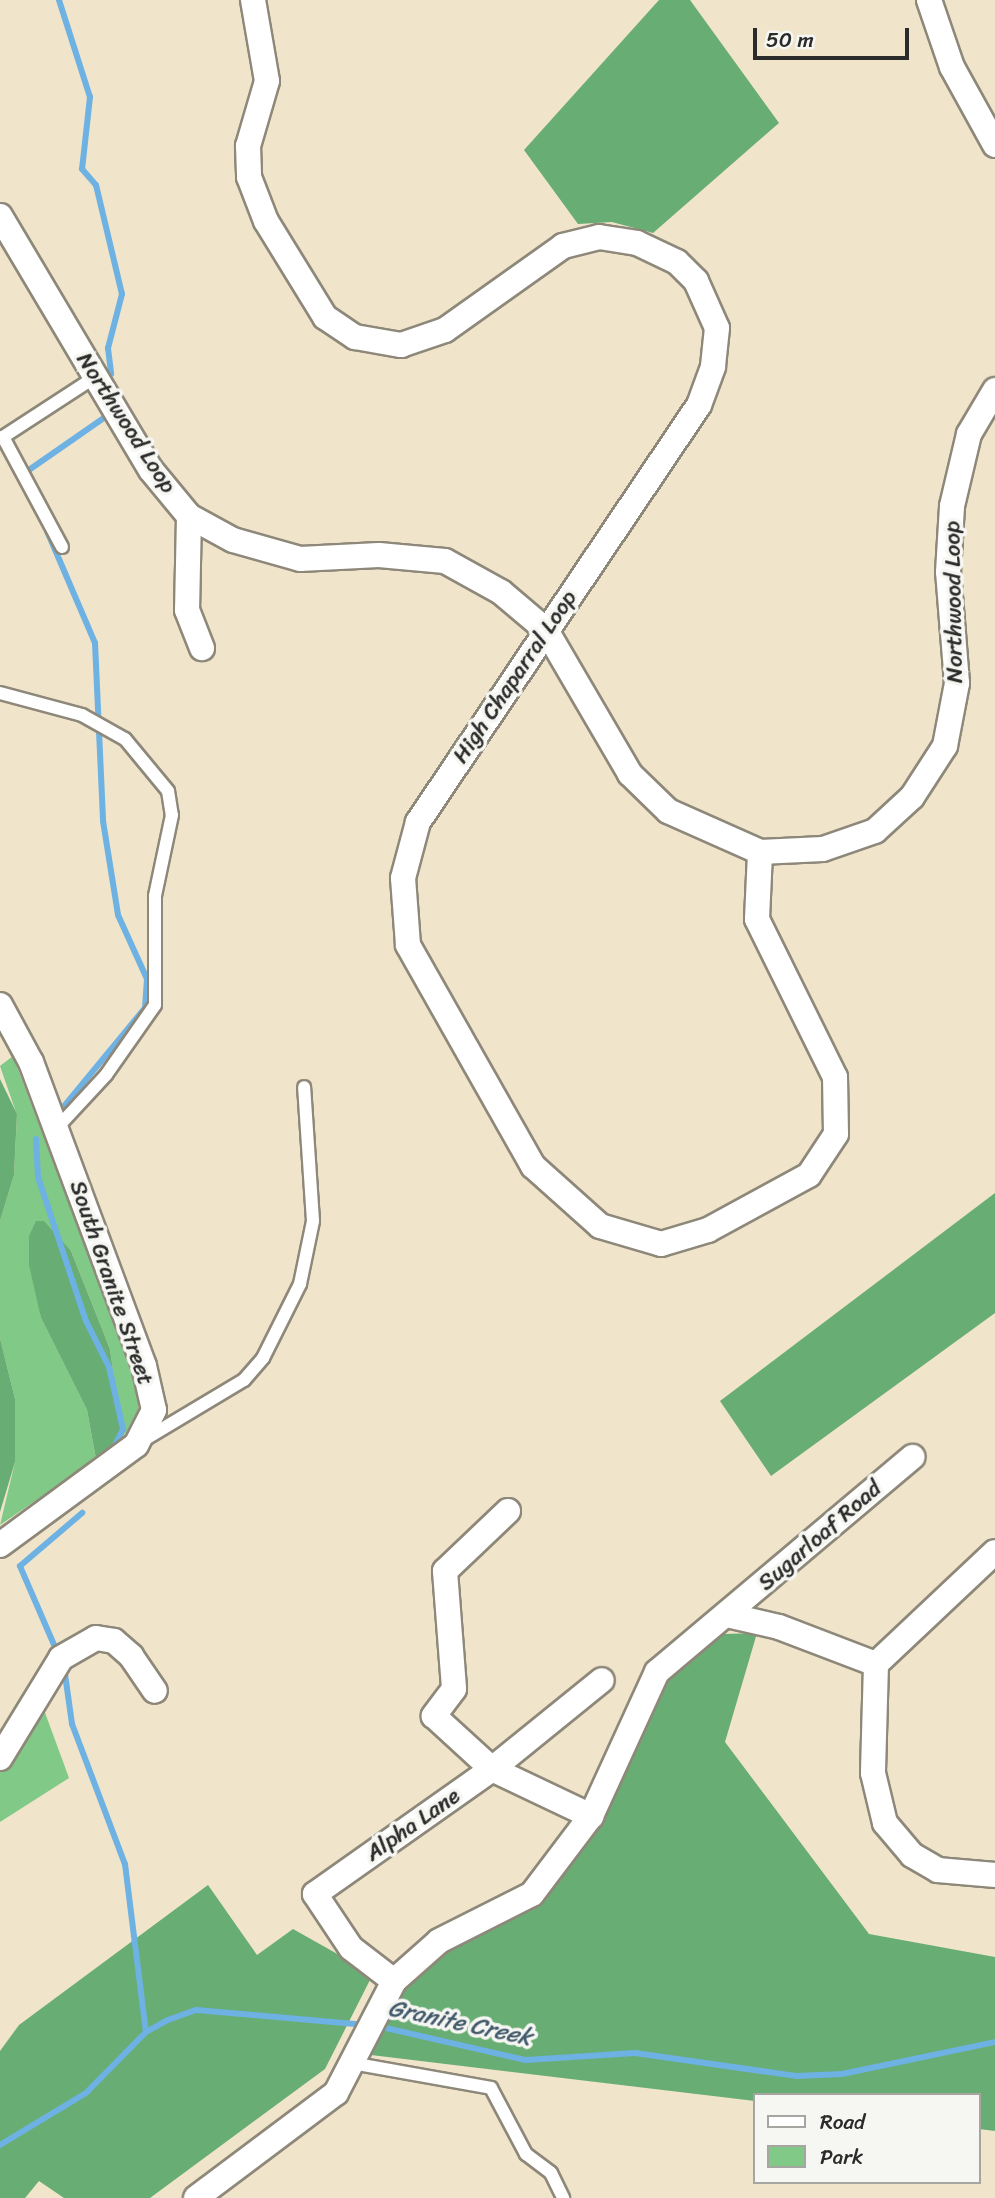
<!DOCTYPE html>
<style>
body{margin:0}
#map{position:relative;width:995px;height:2198px;overflow:hidden;background:#f0e4ca;font-family:Sriracha,sans-serif}
div>[style]{position:absolute}
.green>*{inset:0;background:#80c986}
.forest>*{inset:0;background:#68ad73}
.stream>*{height:6px;margin:-3px;padding:0 3px;transform-origin:3px;border-radius:3px;background:#6eb1e3}
.roads{filter:drop-shadow(2px 0 #8e887a) drop-shadow(-2px 0 #8e887a) drop-shadow(0 2px #8e887a) drop-shadow(0 -2px #8e887a)}
.service>*{height:12px;margin:-6px;padding:0 6px;transform-origin:6px;border-radius:6px;background:#fff}
.minor>*{height:24px;margin:-12px;padding:0 12px;transform-origin:12px;border-radius:12px;background:#fff}
span{translate:-50% -50%;white-space:nowrap;text-align:center;line-height:1.15;-webkit-text-stroke:7px #f6f6f2;paint-order:stroke}
.street-label{font-size:23px;color:#2b2b2b}
.water-label{font-size:24px;color:#425a6b;font-style:italic}
.legend{position:absolute;left:753px;top:2093px;width:228px;height:91px;box-sizing:border-box;background:#f6f6f2;border:2px solid #a5a5a2;margin:0;padding:9px 12px;list-style:none;font-size:21px;color:#2b2b2b}
.legend li{display:flex;align-items:center;gap:14px;height:35px}
.legend b{width:35px;border:2px solid #a5a5a2}
.scale{position:absolute;left:753px;top:28px;width:156px;height:32px;box-sizing:border-box;border:4px solid #2b2b2b;border-top:0;padding-left:9px;font-size:21px;line-height:24px;white-space:nowrap;color:#2b2b2b;-webkit-text-stroke:5px #f6f6f2;paint-order:stroke}
</style>
<div id="map">
<div class="green">
<i style="clip-path:polygon(13px 1056px,136px 1380px,139px 1413px,122px 1438px,110px 1349px,71px 1251px,29px 1236px,41px 1318px,87px 1410px,96px 1459px,0 1525px,15px 1462px,15px 1399px,0 1338px,0 1221px,14px 1175px,17px 1115px,0 1066px)"></i>
<i style="clip-path:polygon(40px 1699px,69px 1778px,0 1822px,0 1761px)"></i>
</div>
<div class="forest">
<i style="clip-path:polygon(659px 0,690px 0,779px 123px,653px 233px,612px 222px,578px 224px,524px 150px)"></i>
<i style="clip-path:polygon(0 1079px,17px 1114px,14px 1175px,0 1221px)"></i>
<i style="clip-path:polygon(995px 1193px,995px 1313px,771px 1476px,720px 1401px)"></i>
<i style="clip-path:polygon(36px 1221px,44px 1221px,71px 1251px,110px 1349px,122px 1438px,96px 1459px,87px 1410px,41px 1318px,29px 1265px,29px 1236px)"></i>
<i style="clip-path:polygon(0 1338px,15px 1399px,15px 1462px,0 1512px)"></i>
<i style="clip-path:polygon(757px 1633px,725px 1742px,869px 1934px,995px 1957px,995px 2131px,979px 2129px,979px 2095px,755px 2095px,755px 2101px,371px 2055px,397px 1988px,436px 1955px,533px 1900px,605px 1817px,665px 1678px,724px 1634px)"></i>
<i style="clip-path:polygon(208px 1885px,257px 1955px,293px 1929px,373px 1974px,325px 2069px,150px 2198px,64px 2198px,39px 2181px,25px 2198px,0 2198px,0 2051px,19px 2025px)"></i>
</div>
<div class="stream">
<i style="left:59px;top:0;width:102px;rotate:72.3deg"></i>
<i style="left:90px;top:97px;width:72px;rotate:96.3deg"></i>
<i style="left:82px;top:169px;width:21px;rotate:49deg"></i>
<i style="left:96px;top:185px;width:112px;rotate:76.6deg"></i>
<i style="left:122px;top:294px;width:56px;rotate:104.5deg"></i>
<i style="left:108px;top:348px;width:26px;rotate:83deg"></i>
<i style="left:26px;top:472px;width:96px;rotate:-34.8deg"></i>
<i style="left:47px;top:531px;width:122px;rotate:66.8deg"></i>
<i style="left:95px;top:643px;width:178px;rotate:87.4deg"></i>
<i style="left:103px;top:821px;width:95px;rotate:80.9deg"></i>
<i style="left:118px;top:915px;width:70px;rotate:65.6deg"></i>
<i style="left:147px;top:979px;width:29px;rotate:94deg"></i>
<i style="left:145px;top:1008px;width:134px;rotate:129.5deg"></i>
<i style="left:36px;top:1139px;width:38px;rotate:87deg"></i>
<i style="left:38px;top:1177px;width:152px;rotate:71.6deg"></i>
<i style="left:86px;top:1321px;width:51px;rotate:63.4deg"></i>
<i style="left:109px;top:1367px;width:64px;rotate:77.3deg"></i>
<i style="left:123px;top:1429px;width:25px;rotate:116deg"></i>
<i style="left:58px;top:1654px;width:96px;rotate:-113.4deg"></i>
<i style="left:20px;top:1566px;width:82px;rotate:-40.5deg"></i>
<i style="left:64px;top:1667px;width:58px;rotate:82deg"></i>
<i style="left:72px;top:1724px;width:150px;rotate:69.3deg"></i>
<i style="left:125px;top:1864px;width:169px;rotate:82.9deg"></i>
<i style="left:377px;top:2026px;width:153px;rotate:12.9deg"></i>
<i style="left:526px;top:2060px;width:109px;rotate:-3.7deg"></i>
<i style="left:635px;top:2053px;width:164px;rotate:8.1deg"></i>
<i style="left:797px;top:2076px;width:45px;rotate:-2.5deg"></i>
<i style="left:842px;top:2074px;width:156px;rotate:-11.8deg"></i>
<i style="left:0;top:2145px;width:100px;rotate:-31.2deg"></i>
<i style="left:86px;top:2093px;width:86px;rotate:-45.5deg"></i>
<i style="left:146px;top:2032px;width:25px;rotate:-29deg"></i>
<i style="left:168px;top:2020px;width:30px;rotate:-20deg"></i>
<i style="left:196px;top:2010px;width:171px;rotate:5deg"></i>
</div>
<div class="roads">
<div class="service">
<i style="left:62px;top:547px;width:125px;rotate:-118.2deg"></i>
<i style="left:3px;top:437px;width:110px;rotate:-33.1deg"></i>
<i style="left:0;top:693px;width:85px;rotate:15deg"></i>
<i style="left:82px;top:715px;width:49px;rotate:29.2deg"></i>
<i style="left:125px;top:739px;width:67px;rotate:50.4deg"></i>
<i style="left:168px;top:791px;width:24px;rotate:81deg"></i>
<i style="left:172px;top:815px;width:83px;rotate:101.9deg"></i>
<i style="left:155px;top:896px;width:109px;rotate:90deg"></i>
<i style="left:155px;top:1005px;width:85px;rotate:125deg"></i>
<i style="left:106px;top:1075px;width:74px;rotate:132.8deg"></i>
<i style="left:142px;top:1441px;width:119px;rotate:-30.9deg"></i>
<i style="left:244px;top:1380px;width:29px;rotate:-49deg"></i>
<i style="left:263px;top:1358px;width:83px;rotate:-63.4deg"></i>
<i style="left:300px;top:1284px;width:64px;rotate:-78.3deg"></i>
<i style="left:313px;top:1221px;width:134px;rotate:-93.8deg"></i>
<i style="left:351px;top:2063px;width:142px;rotate:10.1deg"></i>
<i style="left:491px;top:2088px;width:75px;rotate:62.1deg"></i>
<i style="left:526px;top:2154px;width:31px;rotate:37deg"></i>
<i style="left:551px;top:2173px;width:28px;rotate:64deg"></i>
</div>
<div class="minor">
<i style="left:253px;top:0;width:82px;rotate:80.2deg"></i>
<i style="left:267px;top:81px;width:68px;rotate:106.3deg"></i>
<i style="left:248px;top:146px;width:31px;rotate:88deg"></i>
<i style="left:249px;top:177px;width:47px;rotate:68.9deg"></i>
<i style="left:266px;top:221px;width:113px;rotate:58.4deg"></i>
<i style="left:325px;top:317px;width:36px;rotate:34deg"></i>
<i style="left:355px;top:337px;width:47px;rotate:9.9deg"></i>
<i style="left:401px;top:345px;width:46px;rotate:-18.8deg"></i>
<i style="left:445px;top:330px;width:145px;rotate:-35.4deg"></i>
<i style="left:563px;top:246px;width:37px;rotate:-14deg"></i>
<i style="left:599px;top:237px;width:38px;rotate:9deg"></i>
<i style="left:637px;top:243px;width:44px;rotate:25.4deg"></i>
<i style="left:677px;top:262px;width:27px;rotate:45deg"></i>
<i style="left:696px;top:281px;width:51px;rotate:65.9deg"></i>
<i style="left:717px;top:328px;width:39px;rotate:96deg"></i>
<i style="left:713px;top:367px;width:40px;rotate:110.2deg"></i>
<i style="left:699px;top:405px;width:503px;rotate:123.97deg"></i>
<i style="left:418px;top:822px;width:58px;rotate:105deg"></i>
<i style="left:403px;top:878px;width:67px;rotate:85.7deg"></i>
<i style="left:408px;top:945px;width:254px;rotate:60.5deg"></i>
<i style="left:533px;top:1166px;width:90px;rotate:41.8deg"></i>
<i style="left:600px;top:1226px;width:64px;rotate:16.4deg"></i>
<i style="left:661px;top:1244px;width:49px;rotate:-16.6deg"></i>
<i style="left:708px;top:1230px;width:115px;rotate:-28.6deg"></i>
<i style="left:809px;top:1175px;width:49px;rotate:-56.6deg"></i>
<i style="left:836px;top:1134px;width:57px;rotate:-91deg"></i>
<i style="left:835px;top:1077px;width:176px;rotate:-116.3deg"></i>
<i style="left:757px;top:919px;width:67px;rotate:-87.4deg"></i>
<i style="left:929px;top:0;width:71px;rotate:71.1deg"></i>
<i style="left:952px;top:67px;width:89px;rotate:61.1deg"></i>
<i style="left:0;top:216px;width:295px;rotate:59.3deg"></i>
<i style="left:151px;top:470px;width:60px;rotate:50.4deg"></i>
<i style="left:189px;top:516px;width:50px;rotate:28.6deg"></i>
<i style="left:233px;top:540px;width:70px;rotate:15.8deg"></i>
<i style="left:300px;top:559px;width:79px;rotate:-2.9deg"></i>
<i style="left:379px;top:555px;width:66px;rotate:5.2deg"></i>
<i style="left:445px;top:561px;width:64px;rotate:29deg"></i>
<i style="left:501px;top:592px;width:59px;rotate:40.2deg"></i>
<i style="left:546px;top:630px;width:167px;rotate:59.7deg"></i>
<i style="left:630px;top:774px;width:53px;rotate:44.2deg"></i>
<i style="left:668px;top:811px;width:101px;rotate:24deg"></i>
<i style="left:760px;top:852px;width:63px;rotate:-2.7deg"></i>
<i style="left:823px;top:849px;width:55px;rotate:-19.1deg"></i>
<i style="left:875px;top:831px;width:50px;rotate:-42.6deg"></i>
<i style="left:912px;top:797px;width:61px;rotate:-57.1deg"></i>
<i style="left:945px;top:746px;width:64px;rotate:-79.2deg"></i>
<i style="left:957px;top:683px;width:111px;rotate:-94.6deg"></i>
<i style="left:948px;top:572px;width:66px;rotate:-86.5deg"></i>
<i style="left:952px;top:506px;width:74px;rotate:-76.7deg"></i>
<i style="left:969px;top:434px;width:51px;rotate:-59.4deg"></i>
<i style="left:189px;top:516px;width:94px;rotate:91.2deg"></i>
<i style="left:187px;top:610px;width:41px;rotate:68.5deg"></i>
<i style="left:0;top:1005px;width:65px;rotate:61.5deg"></i>
<i style="left:31px;top:1062px;width:324px;rotate:69.6deg"></i>
<i style="left:144px;top:1366px;width:45px;rotate:77.2deg"></i>
<i style="left:154px;top:1410px;width:39px;rotate:117deg"></i>
<i style="left:136px;top:1445px;width:169px;rotate:143.7deg"></i>
<i style="left:508px;top:1511px;width:87px;rotate:136.4deg"></i>
<i style="left:445px;top:1571px;width:118px;rotate:85.6deg"></i>
<i style="left:454px;top:1689px;width:34px;rotate:127deg"></i>
<i style="left:434px;top:1716px;width:79px;rotate:42.4deg"></i>
<i style="left:492px;top:1769px;width:110px;rotate:25.4deg"></i>
<i style="left:727px;top:1615px;width:53px;rotate:13deg"></i>
<i style="left:779px;top:1627px;width:104px;rotate:20.9deg"></i>
<i style="left:876px;top:1664px;width:109px;rotate:91.6deg"></i>
<i style="left:873px;top:1773px;width:51px;rotate:76.5deg"></i>
<i style="left:885px;top:1823px;width:42px;rotate:49.8deg"></i>
<i style="left:912px;top:1855px;width:30px;rotate:30deg"></i>
<i style="left:938px;top:1870px;width:57px;rotate:5deg"></i>
<i style="left:876px;top:1664px;width:163px;rotate:-43.3deg"></i>
<i style="left:0;top:1758px;width:117px;rotate:-58.6deg"></i>
<i style="left:61px;top:1658px;width:40px;rotate:-29.7deg"></i>
<i style="left:96px;top:1638px;width:18px;rotate:9deg"></i>
<i style="left:114px;top:1641px;width:23px;rotate:41deg"></i>
<i style="left:131px;top:1656px;width:42px;rotate:55.6deg"></i>
<i style="left:394px;top:1981px;width:54px;rotate:-142.5deg"></i>
<i style="left:351px;top:1948px;width:65px;rotate:-123.7deg"></i>
<i style="left:315px;top:1894px;width:217px;rotate:-35.2deg"></i>
<i style="left:492px;top:1769px;width:141px;rotate:-39deg"></i>
<i style="left:196px;top:2198px;width:175px;rotate:-36.9deg"></i>
<i style="left:336px;top:2093px;width:126px;rotate:-62.6deg"></i>
<i style="left:394px;top:1981px;width:60px;rotate:-41.6deg"></i>
<i style="left:439px;top:1941px;width:104px;rotate:-26.8deg"></i>
<i style="left:532px;top:1894px;width:98px;rotate:-52.9deg"></i>
<i style="left:591px;top:1816px;width:158px;rotate:-65.4deg"></i>
<i style="left:657px;top:1672px;width:334px;rotate:-40.1deg"></i>
</div>
</div>
<div class="street-label">
<span style="left:126px;top:423px;rotate:57deg">Northwood Loop</span>
<span style="left:954px;top:602px;rotate:-91deg">Northwood Loop</span>
<span style="left:515px;top:677px;rotate:-56deg">High Chaparral Loop</span>
<span style="left:111px;top:1283px;rotate:71deg">South Granite Street</span>
<span style="left:820px;top:1536px;rotate:-41deg">Sugarloaf Road</span>
<span style="left:413px;top:1825px;rotate:-35deg">Alpha Lane</span>
</div>
<div class="water-label">
<span style="left:460px;top:2023px;rotate:12deg">Granite Creek</span>
</div>
<ul class="legend">
<li><b style="height:9px;background:#fff"></b>Road</li>
<li><b style="height:19px;background:#80c986"></b>Park</li>
</ul>
<div class="scale">50 m</div>
</div>
